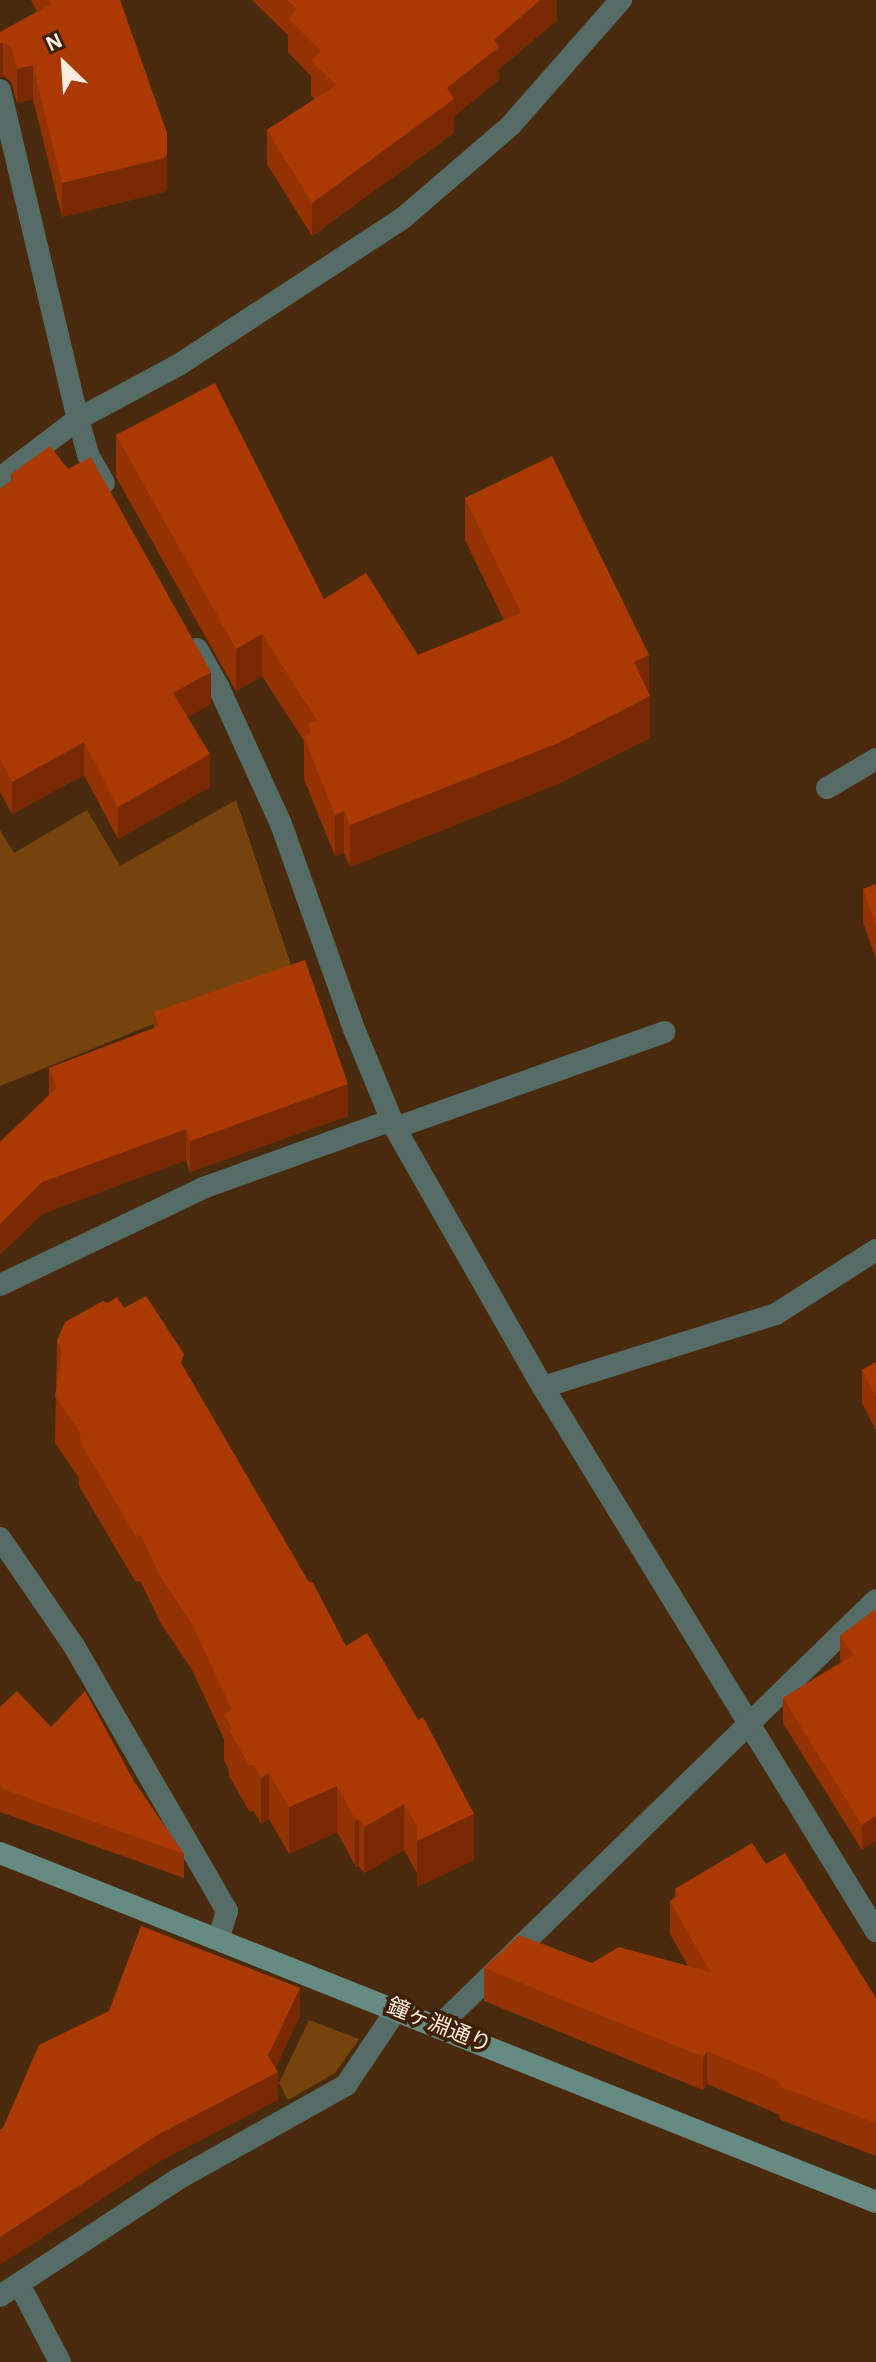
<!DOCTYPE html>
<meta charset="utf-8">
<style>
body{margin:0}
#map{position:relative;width:876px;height:2362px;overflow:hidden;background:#4a2a0d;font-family:"Alegreya Sans","Noto Sans JP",sans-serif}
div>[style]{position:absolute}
.green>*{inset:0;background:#77430c}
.minor>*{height:22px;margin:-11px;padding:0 11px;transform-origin:11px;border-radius:11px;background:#546b66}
.secondary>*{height:22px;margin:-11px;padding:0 11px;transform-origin:11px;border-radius:11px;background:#658a82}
.wall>*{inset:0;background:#933202}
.shaded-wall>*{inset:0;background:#782901;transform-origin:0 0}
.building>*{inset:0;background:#ab3a02}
span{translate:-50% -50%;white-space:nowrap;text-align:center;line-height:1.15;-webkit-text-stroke:7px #3f2002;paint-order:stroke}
.street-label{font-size:22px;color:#feede0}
.north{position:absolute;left:24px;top:24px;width:80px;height:80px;-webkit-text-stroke:6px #3f2002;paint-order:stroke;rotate:335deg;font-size:22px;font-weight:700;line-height:32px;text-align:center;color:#feede0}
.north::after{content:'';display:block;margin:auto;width:28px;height:36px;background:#feede0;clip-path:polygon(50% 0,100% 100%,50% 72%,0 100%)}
</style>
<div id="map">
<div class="green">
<i style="clip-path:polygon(236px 800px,292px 968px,0 1086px,0 830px,14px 853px,87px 810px,120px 866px)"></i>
<i style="clip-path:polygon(309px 2020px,359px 2039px,335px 2073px,288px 2100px,279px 2083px)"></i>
</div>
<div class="minor">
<i style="left:0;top:90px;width:338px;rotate:76.7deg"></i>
<i style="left:78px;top:419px;width:37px;rotate:74deg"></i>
<i style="left:88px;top:455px;width:32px;rotate:60deg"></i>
<i style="left:0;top:478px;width:98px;rotate:-37.1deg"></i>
<i style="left:78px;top:419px;width:116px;rotate:-28.3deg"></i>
<i style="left:180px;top:364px;width:267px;rotate:-33.2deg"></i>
<i style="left:403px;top:218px;width:143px;rotate:-40.7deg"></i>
<i style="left:511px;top:125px;width:167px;rotate:-48.7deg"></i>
<i style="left:197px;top:649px;width:45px;rotate:60.6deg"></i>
<i style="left:219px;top:688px;width:149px;rotate:65.5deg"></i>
<i style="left:281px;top:824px;width:218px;rotate:70.4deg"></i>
<i style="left:354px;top:1029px;width:107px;rotate:67.5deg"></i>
<i style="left:395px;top:1128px;width:298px;rotate:60.3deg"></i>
<i style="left:543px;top:1387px;width:638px;rotate:58.53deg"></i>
<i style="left:827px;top:788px;width:57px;rotate:-30.6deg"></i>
<i style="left:395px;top:1128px;width:286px;rotate:-19.6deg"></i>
<i style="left:0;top:1285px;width:225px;rotate:-25.5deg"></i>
<i style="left:203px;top:1188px;width:201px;rotate:-19.8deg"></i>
<i style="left:543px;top:1387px;width:244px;rotate:-17.4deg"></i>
<i style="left:776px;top:1314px;width:119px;rotate:-32.6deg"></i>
<i style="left:0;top:1538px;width:131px;rotate:55.6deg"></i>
<i style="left:74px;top:1646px;width:306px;rotate:60deg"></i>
<i style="left:227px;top:1911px;width:28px;rotate:107deg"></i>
<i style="left:439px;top:2026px;width:610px;rotate:-44.27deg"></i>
<i style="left:19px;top:2284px;width:88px;rotate:62.3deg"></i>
<i style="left:0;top:2296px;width:213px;rotate:-33.3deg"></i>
<i style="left:178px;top:2179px;width:193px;rotate:-29.2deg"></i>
<i style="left:346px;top:2085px;width:92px;rotate:-56.1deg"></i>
</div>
<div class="secondary">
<i style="left:0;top:1853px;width:943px;rotate:21.72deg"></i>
</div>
<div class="wall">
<i style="clip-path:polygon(31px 0,120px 0,167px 188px,164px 192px,62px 217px,33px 99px,17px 103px,11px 81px,3px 76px,0 32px,37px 12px)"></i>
<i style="clip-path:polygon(252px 0,557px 0,557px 20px,499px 69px,499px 80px,454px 116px,454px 133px,312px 236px,267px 164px,267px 130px,315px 99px,311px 95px,311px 76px,288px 52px,288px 35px)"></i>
<i style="clip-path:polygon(116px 435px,324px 599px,418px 655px,504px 620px,465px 540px,465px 498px,649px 695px,650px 738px,558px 784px,350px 867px,344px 853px,335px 856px,304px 779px,304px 741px,262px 676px,236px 691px,116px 477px)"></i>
<i style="clip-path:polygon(11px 474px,211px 704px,188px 717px,210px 787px,118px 839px,84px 775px,12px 814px,0 792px,0 489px,11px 481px)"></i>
<i style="clip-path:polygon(876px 884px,876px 959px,863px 922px,863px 889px)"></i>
<i style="clip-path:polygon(154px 1012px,348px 1116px,190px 1172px,186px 1160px,42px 1214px,0 1255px,0 1142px,49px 1095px,49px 1068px,154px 1028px)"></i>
<i style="clip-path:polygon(124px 1308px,184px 1368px,346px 1646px,474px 1860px,417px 1887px,417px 1873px,404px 1850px,364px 1873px,359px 1866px,356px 1867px,337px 1832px,289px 1854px,269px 1819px,261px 1824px,254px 1811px,249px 1811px,229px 1776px,229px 1770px,224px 1760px,224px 1739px,192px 1670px,160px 1622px,141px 1582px,135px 1581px,79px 1486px,79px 1478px,55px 1443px,57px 1341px)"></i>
<i style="clip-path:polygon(876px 1362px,876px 1430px,862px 1403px,862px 1370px)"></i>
<i style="clip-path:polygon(876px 1609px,862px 1850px,783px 1723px,783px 1698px,841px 1662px,840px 1661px,840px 1636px)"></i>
<i style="clip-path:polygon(0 1707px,51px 1727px,135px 1783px,184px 1854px,184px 1878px,0 1812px)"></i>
<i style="clip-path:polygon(766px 1864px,876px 1998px,876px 2156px,781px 2120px,778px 2114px,707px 2084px,703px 2090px,484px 2001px,484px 1968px,688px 1966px,670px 1934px,670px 1901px,675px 1897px,675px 1889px)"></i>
</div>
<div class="shaded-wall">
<i style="clip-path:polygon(540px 0,557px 0,557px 20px,499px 69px,499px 80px,454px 116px,454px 133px,312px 236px,312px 203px,447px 88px,494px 40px)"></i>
<i style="left:0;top:43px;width:3px;height:34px"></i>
<i style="clip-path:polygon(33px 65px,33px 99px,17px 103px,17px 69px)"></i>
<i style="clip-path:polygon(167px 154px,167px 188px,164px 192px,62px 217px,62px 183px)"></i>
<i style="clip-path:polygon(262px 634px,262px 676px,236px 691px,236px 649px)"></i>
<i style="clip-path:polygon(649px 655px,650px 738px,558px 784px,350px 867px,350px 825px,634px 662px)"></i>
<i style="clip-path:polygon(211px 672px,211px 704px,173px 726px,173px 693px)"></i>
<i style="clip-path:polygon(84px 742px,84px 775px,12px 814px,12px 782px)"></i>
<i style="clip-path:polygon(210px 754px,210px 787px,118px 839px,118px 807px)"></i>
<i style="clip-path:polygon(344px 811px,344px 853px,335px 856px,335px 815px)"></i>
<i style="clip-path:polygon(348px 1084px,348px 1116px,190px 1172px,190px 1141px)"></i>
<i style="clip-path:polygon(186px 1129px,186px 1160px,42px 1214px,0 1255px,0 1224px,42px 1182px)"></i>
<i style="clip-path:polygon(269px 1773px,269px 1819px,261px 1824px,261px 1778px)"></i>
<i style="clip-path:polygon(337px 1786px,337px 1832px,289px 1854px,289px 1807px)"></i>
<i style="clip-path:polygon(404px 1804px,404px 1850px,364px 1873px,364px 1827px)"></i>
<i style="clip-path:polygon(474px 1814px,474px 1860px,417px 1887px,417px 1841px)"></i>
<i style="clip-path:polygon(876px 1816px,876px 1841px,862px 1850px,862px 1825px)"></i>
<i style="left:359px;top:1819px;width:47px;height:4px;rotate:90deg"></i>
<i style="clip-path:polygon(300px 1988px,300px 2016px,273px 2074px,278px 2072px,278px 2100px,159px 2162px,0 2265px,0 2237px,268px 2056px)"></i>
<i style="clip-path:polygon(707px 2051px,707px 2084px,703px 2090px,703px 2057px)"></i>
</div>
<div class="building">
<i style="clip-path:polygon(49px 0,120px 0,167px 133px,167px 154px,164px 158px,62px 183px,33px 65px,17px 69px,11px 47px,3px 43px,0 43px,0 32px,51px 4px)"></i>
<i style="clip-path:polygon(287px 0,540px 0,494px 40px,499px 47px,447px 88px,454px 99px,312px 203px,267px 130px,336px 85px,311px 61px,321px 51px,288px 18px,297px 9px)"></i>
<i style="clip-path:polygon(215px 383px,324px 599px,366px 573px,418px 655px,521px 613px,465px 498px,552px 456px,649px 655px,634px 662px,650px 696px,558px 743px,350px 825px,344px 811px,335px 815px,304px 737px,311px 732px,308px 724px,317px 720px,262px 634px,236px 649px,116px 435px)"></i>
<i style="clip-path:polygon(50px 446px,68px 469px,91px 457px,211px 672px,173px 693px,210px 754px,118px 807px,84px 742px,12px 782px,0 759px,0 489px,14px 479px,11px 474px)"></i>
<i style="clip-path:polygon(876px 884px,876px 926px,863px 889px)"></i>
<i style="clip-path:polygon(305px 960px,348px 1084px,190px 1141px,186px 1129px,42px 1182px,0 1224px,0 1142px,57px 1088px,49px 1068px,159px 1026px,154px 1012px)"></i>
<i style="clip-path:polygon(146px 1296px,184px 1354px,181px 1363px,308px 1581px,313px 1583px,346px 1646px,367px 1633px,418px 1720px,423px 1717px,474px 1814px,417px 1841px,417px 1826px,404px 1804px,364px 1827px,359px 1819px,356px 1821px,337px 1786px,289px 1807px,269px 1773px,261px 1778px,254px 1765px,249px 1765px,229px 1730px,232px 1728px,224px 1714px,232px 1710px,192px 1624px,160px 1576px,141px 1536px,135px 1535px,79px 1440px,81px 1434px,55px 1396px,62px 1351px,57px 1341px,65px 1322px,103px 1301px,108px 1303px,117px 1297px,124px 1308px)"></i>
<i style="clip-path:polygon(876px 1362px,876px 1397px,862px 1370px)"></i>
<i style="clip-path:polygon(876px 1609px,876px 1816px,862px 1825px,783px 1698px,854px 1655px,840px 1636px)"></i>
<i style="clip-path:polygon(17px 1691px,51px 1727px,85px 1691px,135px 1783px,184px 1854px,0 1788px,2px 1786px,0 1785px,0 1707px)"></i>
<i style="clip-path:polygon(752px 1843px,766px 1864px,785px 1853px,876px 1998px,876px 2123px,781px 2087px,778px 2081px,707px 2051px,703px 2057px,484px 1968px,519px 1935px,592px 1963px,619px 1947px,710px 1972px,670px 1901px,679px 1895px,675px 1889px)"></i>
<i style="clip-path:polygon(141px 1926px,300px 1988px,268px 2056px,278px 2072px,159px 2134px,0 2237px,0 2130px,3px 2128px,39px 2045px,109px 2011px)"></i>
</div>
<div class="street-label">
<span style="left:439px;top:2026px;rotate:22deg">鐘ヶ淵通り</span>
</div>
<div class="north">N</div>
</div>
